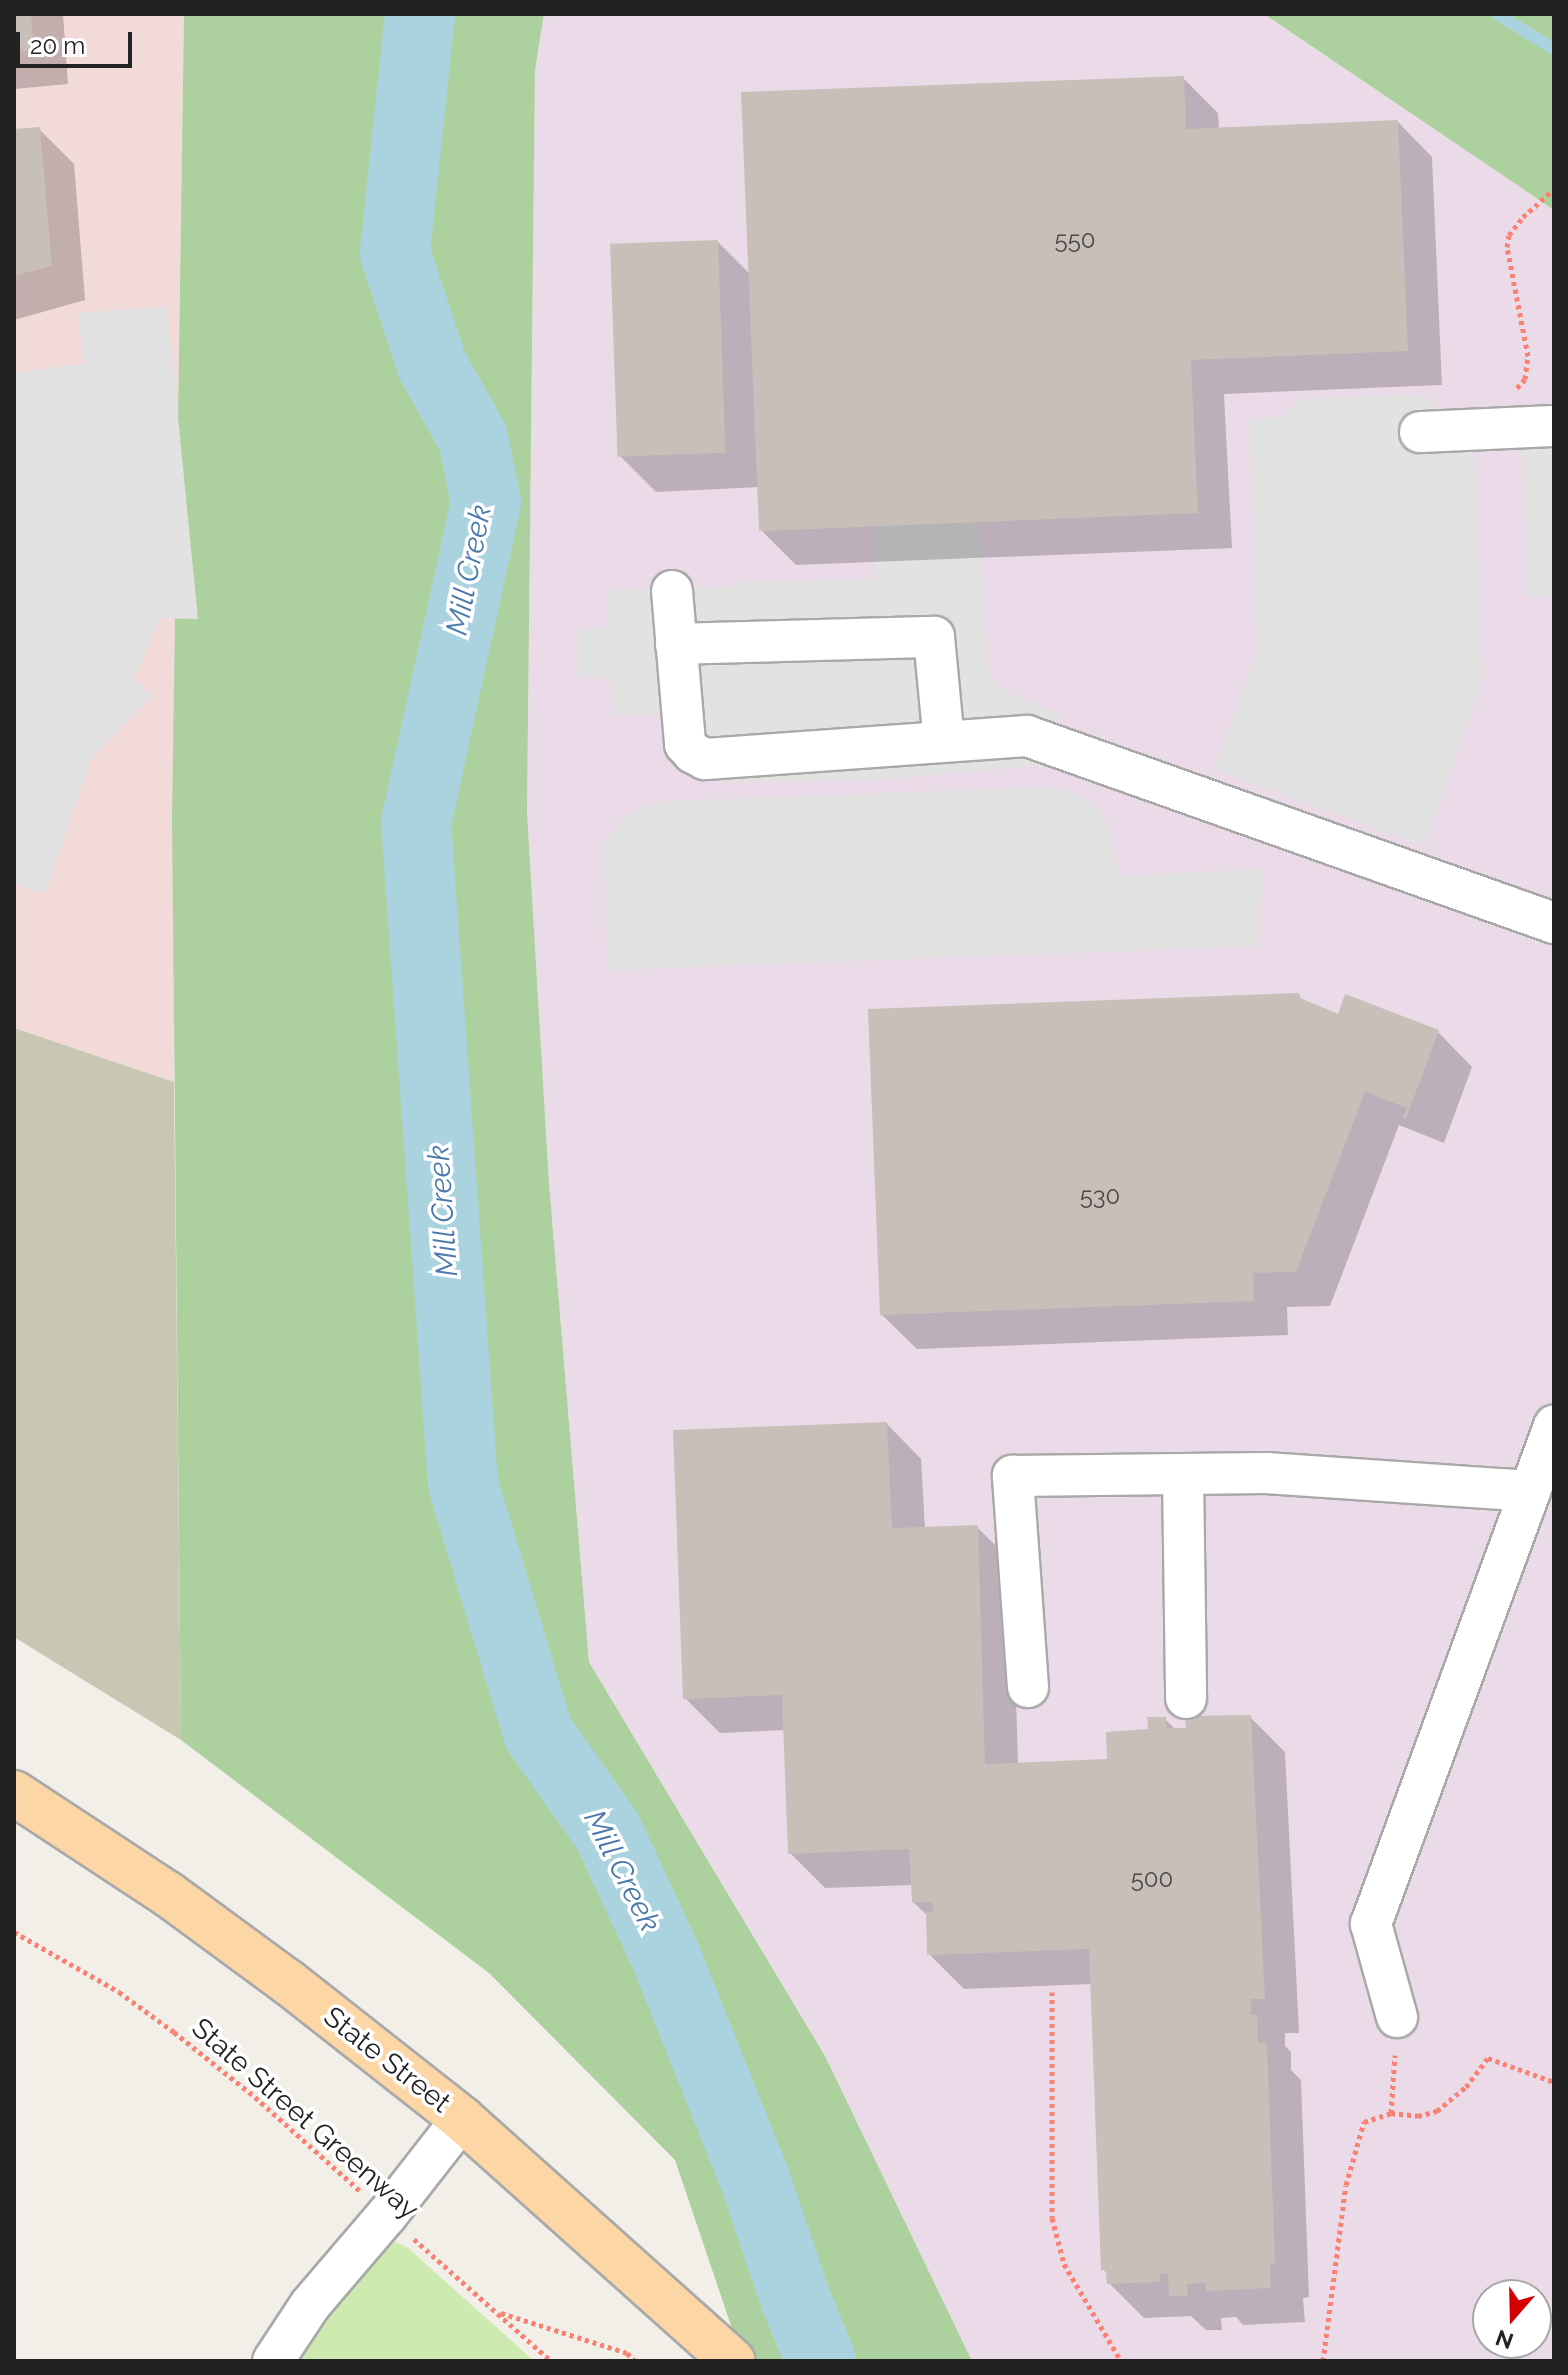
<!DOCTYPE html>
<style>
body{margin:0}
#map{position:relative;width:1568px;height:2375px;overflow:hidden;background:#f2efe9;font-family:Raleway,sans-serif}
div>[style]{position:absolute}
.commercial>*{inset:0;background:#f2dad9}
.industrial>*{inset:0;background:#ebdbe8}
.construction>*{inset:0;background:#c7c7b4}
.grass>*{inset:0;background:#cdebb0}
.forest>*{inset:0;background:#add19e}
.parking>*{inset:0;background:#e2e2e2}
.shadow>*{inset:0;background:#0003}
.stream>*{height:12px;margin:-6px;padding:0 6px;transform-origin:6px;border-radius:6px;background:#aad3df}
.river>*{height:70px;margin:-35px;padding:0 35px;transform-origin:35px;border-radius:35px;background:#aad3df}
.building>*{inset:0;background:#c7bfb8;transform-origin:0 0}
.path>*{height:5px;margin-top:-2.5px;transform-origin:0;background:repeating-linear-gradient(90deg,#fa8072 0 4px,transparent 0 8px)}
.roads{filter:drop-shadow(2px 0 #a9a9a9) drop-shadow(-2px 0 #a9a9a9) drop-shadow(0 2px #a9a9a9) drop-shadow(0 -2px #a9a9a9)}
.minor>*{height:40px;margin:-20px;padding:0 20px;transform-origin:20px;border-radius:20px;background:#fff}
.major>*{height:44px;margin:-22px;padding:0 22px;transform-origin:22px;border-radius:22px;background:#fcd6a4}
span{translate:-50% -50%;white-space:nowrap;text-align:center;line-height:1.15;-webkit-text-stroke:7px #fff;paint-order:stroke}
.number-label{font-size:24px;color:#4b4948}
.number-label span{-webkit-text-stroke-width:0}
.street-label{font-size:28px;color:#222}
.water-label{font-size:30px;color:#4a7aab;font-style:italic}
.frame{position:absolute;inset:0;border:16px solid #222;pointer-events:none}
.north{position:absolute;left:1472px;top:2279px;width:80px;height:80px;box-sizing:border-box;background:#fff;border:2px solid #a7a7a7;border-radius:50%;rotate:200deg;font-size:22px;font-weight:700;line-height:32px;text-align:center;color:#222}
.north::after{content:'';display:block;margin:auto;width:28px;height:36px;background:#d40000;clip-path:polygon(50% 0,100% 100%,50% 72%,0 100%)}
.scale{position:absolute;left:16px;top:32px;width:116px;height:36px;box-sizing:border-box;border:4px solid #222;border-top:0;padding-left:10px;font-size:24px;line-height:28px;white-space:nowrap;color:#222;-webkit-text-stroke:6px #fff;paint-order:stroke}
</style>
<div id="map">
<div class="commercial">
<i style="clip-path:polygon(14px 14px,184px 14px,176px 530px,174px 1082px,14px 1028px)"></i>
</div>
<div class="industrial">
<i style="clip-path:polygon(evenodd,544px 14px,1264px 14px,1554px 210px,1554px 2361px,972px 2361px,825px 2056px,589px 1662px,549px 1183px,527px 812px,535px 70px,544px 14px,1488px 2295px,1536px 2295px,1536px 2343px,1488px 2343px,1488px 2295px)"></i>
</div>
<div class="construction">
<i style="clip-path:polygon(14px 1028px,174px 1082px,181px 1740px,14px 1637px)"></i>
</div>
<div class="grass">
<i style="clip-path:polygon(385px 2238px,407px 2247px,534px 2361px,292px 2361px)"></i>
</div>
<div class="forest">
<i style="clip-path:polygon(184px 14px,544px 14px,535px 70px,527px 812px,549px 1183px,589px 1662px,825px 2056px,972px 2361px,743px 2361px,675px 2160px,489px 1973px,181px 1740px,172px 819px)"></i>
<i style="clip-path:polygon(1264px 14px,1554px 14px,1554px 210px)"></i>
</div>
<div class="parking">
<i style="clip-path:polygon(167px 306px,198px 619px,160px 618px,140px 666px,132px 677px,151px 696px,91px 759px,45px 894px,14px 884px,14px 372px,84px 364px,78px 313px)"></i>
<i style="clip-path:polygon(1408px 394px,1429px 399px,1441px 411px,1554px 406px,1554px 597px,1527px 597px,1522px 448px,1474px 449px,1483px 678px,1424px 846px,1214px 770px,1257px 650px,1249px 418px,1280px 417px,1303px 399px)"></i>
<i style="clip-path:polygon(979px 523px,989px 677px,1011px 695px,1059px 713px,1041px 765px,869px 781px,717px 782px,708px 779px,665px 735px,661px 714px,613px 715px,611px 681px,605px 678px,578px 678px,577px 630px,607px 627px,608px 590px,737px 586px,738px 582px,876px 579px,875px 526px)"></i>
<i style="clip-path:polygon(1054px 787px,1082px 795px,1101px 812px,1111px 836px,1119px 876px,1262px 869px,1258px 946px,608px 970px,603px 844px,625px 817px,647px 805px,670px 801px)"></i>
</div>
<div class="shadow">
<i style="clip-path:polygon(14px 14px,63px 14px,68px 84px,14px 89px)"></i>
<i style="clip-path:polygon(1183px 78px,1218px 113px,1219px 129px,1398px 122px,1432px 157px,1442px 385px,1224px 394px,1232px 548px,796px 565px,761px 530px,760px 487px,656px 492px,621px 457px,718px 242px,751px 275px)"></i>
<i style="clip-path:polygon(39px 129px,74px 164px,85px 300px,14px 320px,14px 131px)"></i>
<i style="clip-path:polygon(1298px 995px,1307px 1004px,1339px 1016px,1438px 1032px,1472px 1067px,1444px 1143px,1399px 1125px,1330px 1306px,1287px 1307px,1288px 1335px,917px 1349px,882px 1315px)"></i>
<i style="clip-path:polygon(887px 1424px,921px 1459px,925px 1529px,977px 1527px,1012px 1562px,1018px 1765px,1109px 1761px,1165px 1719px,1176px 1730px,1250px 1717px,1285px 1752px,1299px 2033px,1285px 2033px,1285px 2046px,1291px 2052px,1291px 2070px,1301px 2080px,1309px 2297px,1303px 2298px,1305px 2322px,1243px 2325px,1236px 2317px,1221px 2318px,1222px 2330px,1206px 2330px,1191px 2316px,1144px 2318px,1109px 2283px,1108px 2274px,1103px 2269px,1092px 1984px,964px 1989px,929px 1954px,928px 1916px,913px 1902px,913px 1885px,825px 1888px,790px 1853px,785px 1730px,720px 1733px,685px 1698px)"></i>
</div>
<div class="stream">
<i style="left:1497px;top:14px;width:67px;rotate:31.6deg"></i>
</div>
<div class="river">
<i style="left:420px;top:14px;width:240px;rotate:96deg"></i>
<i style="left:395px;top:253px;width:118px;rotate:71.7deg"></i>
<i style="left:432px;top:365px;width:84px;rotate:60.7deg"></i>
<i style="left:473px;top:438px;width:65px;rotate:78.5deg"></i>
<i style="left:486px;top:502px;width:329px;rotate:102.3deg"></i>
<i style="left:416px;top:823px;width:663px;rotate:85.93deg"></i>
<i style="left:463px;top:1484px;width:260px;rotate:73.2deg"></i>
<i style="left:538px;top:1733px;width:121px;rotate:54.7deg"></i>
<i style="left:608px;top:1832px;width:138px;rotate:65.1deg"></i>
<i style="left:666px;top:1957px;width:239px;rotate:68.2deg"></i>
<i style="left:755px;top:2179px;width:128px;rotate:71.3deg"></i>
<i style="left:796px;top:2300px;width:66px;rotate:67.7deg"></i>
</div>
<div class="building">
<i style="clip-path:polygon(14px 14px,31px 14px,34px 50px,14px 52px)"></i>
<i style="clip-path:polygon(1184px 76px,1186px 129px,1398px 120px,1408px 351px,1191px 360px,1198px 513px,759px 531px,741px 92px)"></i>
<i style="clip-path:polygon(40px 127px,52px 266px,14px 276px,14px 129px)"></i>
<i style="left:718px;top:240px;width:213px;height:108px;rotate:88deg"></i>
<i style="clip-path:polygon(1299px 993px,1300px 998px,1338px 1014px,1345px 994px,1439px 1030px,1406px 1119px,1403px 1118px,1407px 1108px,1365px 1092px,1296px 1272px,1253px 1273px,1254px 1301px,880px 1315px,868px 1009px)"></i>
<i style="clip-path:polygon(887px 1422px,892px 1528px,978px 1525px,985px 1764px,1107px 1759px,1106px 1732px,1148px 1729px,1147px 1717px,1166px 1717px,1166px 1728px,1186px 1728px,1185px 1716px,1251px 1715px,1265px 1999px,1251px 1999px,1251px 2015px,1257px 2015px,1258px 2043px,1267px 2043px,1275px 2263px,1270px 2264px,1271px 2288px,1206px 2291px,1206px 2283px,1187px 2284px,1188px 2296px,1169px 2296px,1168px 2274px,1160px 2274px,1159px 2282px,1107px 2284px,1106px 2270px,1101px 2270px,1089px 1949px,927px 1955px,926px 1912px,933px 1912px,933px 1902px,912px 1902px,909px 1849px,788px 1854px,782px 1695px,683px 1699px,673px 1430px)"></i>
</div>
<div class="path">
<i style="left:1517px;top:388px;width:12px;rotate:-48deg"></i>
<i style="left:1525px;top:379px;width:23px;rotate:-83deg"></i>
<i style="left:1528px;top:356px;width:111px;rotate:-100.9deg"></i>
<i style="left:1507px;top:247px;width:12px;rotate:-81deg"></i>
<i style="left:1509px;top:235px;width:23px;rotate:-52deg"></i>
<i style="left:1523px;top:217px;width:42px;rotate:-42.1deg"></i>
<i style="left:14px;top:1932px;width:121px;rotate:29.7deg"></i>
<i style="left:119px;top:1992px;width:68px;rotate:36deg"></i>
<i style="left:174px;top:2032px;width:104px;rotate:38.7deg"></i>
<i style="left:255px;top:2097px;width:140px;rotate:41.8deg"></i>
<i style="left:1052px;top:1992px;width:226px;rotate:90deg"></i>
<i style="left:1052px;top:2218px;width:48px;rotate:75.4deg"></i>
<i style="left:1064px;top:2264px;width:113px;rotate:59.6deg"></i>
<i style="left:1391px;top:2113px;width:58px;rotate:-86.1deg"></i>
<i style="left:414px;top:2239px;width:183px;rotate:41.7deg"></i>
<i style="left:501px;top:2313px;width:132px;rotate:17.6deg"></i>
<i style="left:627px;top:2353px;width:11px;rotate:45deg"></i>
<i style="left:1323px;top:2361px;width:177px;rotate:-82.6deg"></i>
<i style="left:1346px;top:2185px;width:66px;rotate:-74.1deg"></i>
<i style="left:1364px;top:2122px;width:28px;rotate:-18deg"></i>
<i style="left:1391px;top:2113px;width:27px;rotate:6deg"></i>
<i style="left:1418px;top:2116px;width:20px;rotate:-15deg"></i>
<i style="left:1437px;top:2111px;width:38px;rotate:-40deg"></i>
<i style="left:1466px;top:2087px;width:36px;rotate:-53deg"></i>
<i style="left:1488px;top:2058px;width:70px;rotate:20deg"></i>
</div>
<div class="roads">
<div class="minor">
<i style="left:1420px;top:432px;width:134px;rotate:-2.6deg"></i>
<i style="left:672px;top:591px;width:154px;rotate:85.1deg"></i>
<i style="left:685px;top:744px;width:12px;rotate:48deg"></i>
<i style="left:693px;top:753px;width:13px;rotate:27deg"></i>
<i style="left:705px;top:759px;width:323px;rotate:-4.1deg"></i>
<i style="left:1027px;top:736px;width:559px;rotate:19.54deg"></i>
<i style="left:676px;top:644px;width:258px;rotate:-1.6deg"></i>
<i style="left:934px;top:637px;width:105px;rotate:84.6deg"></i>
<i style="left:1183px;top:1474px;width:224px;rotate:89.2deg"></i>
<i style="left:1028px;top:1687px;width:212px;rotate:-94.1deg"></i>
<i style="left:1013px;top:1476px;width:253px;rotate:-0.7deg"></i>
<i style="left:1266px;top:1473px;width:265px;rotate:3.9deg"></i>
<i style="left:1397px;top:2017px;width:97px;rotate:-105.6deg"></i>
<i style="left:1371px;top:1924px;width:531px;rotate:-69.82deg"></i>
<i style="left:273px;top:2361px;width:67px;rotate:-56.5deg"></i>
<i style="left:310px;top:2305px;width:118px;rotate:-49.5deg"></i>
<i style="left:387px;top:2215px;width:122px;rotate:-52deg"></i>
</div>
<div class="major">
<i style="left:14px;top:1793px;width:184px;rotate:33.3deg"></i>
<i style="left:168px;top:1894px;width:149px;rotate:36.3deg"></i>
<i style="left:288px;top:1982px;width:221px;rotate:38.2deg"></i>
<i style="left:462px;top:2119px;width:363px;rotate:41.8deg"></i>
</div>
</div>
<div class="number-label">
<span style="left:1075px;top:240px">550</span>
<span style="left:1100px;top:1196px">530</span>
<span style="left:1152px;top:1879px">500</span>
</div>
<div class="street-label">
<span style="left:387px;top:2060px;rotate:38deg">State Street</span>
<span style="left:305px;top:2119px;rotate:41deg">State Street Greenway</span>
</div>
<div class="water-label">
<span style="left:469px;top:570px;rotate:-79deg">Mill Creek</span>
<span style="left:443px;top:1211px;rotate:-94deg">Mill Creek</span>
<span style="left:622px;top:1871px;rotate:63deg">Mill Creek</span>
</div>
<div class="frame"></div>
<div class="north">N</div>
<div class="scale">20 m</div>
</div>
